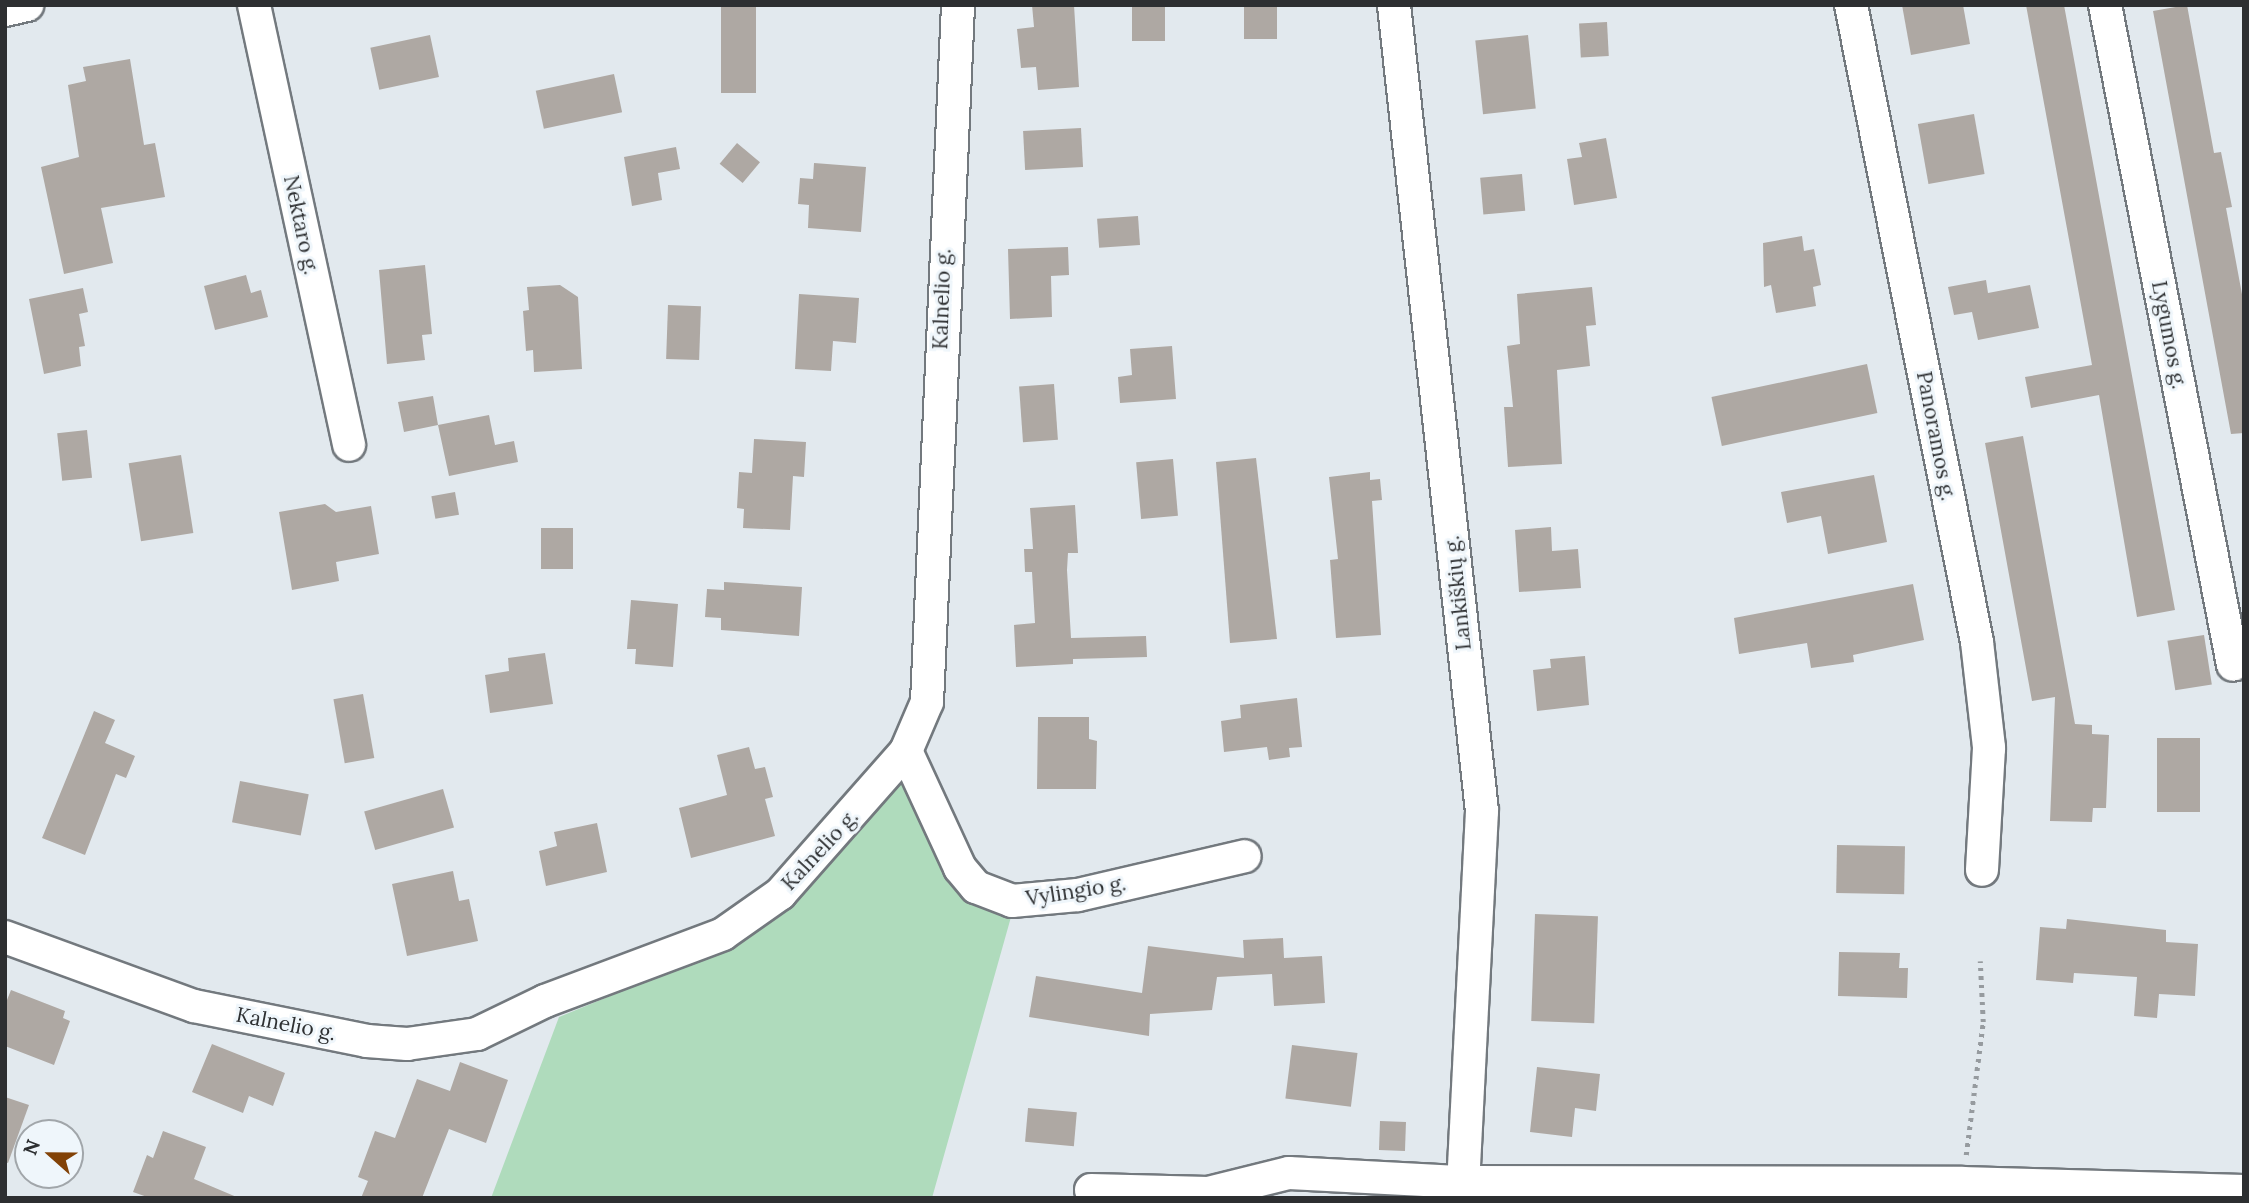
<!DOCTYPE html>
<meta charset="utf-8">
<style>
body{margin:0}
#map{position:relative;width:2249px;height:1203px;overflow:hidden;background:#e2e9ee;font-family:Lora,serif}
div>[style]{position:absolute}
.green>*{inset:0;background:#afdbbc}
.building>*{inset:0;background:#aea8a3;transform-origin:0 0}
.path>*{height:4.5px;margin-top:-2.25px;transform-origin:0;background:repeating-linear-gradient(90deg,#969b9f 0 3.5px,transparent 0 8.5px)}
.roads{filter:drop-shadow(2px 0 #73797e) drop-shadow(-2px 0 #73797e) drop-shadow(0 2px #73797e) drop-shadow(0 -2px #73797e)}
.street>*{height:32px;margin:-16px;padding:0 16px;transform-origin:16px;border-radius:16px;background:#fff}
span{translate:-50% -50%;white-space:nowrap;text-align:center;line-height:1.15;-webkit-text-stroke:6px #eff6fb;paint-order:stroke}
.street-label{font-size:21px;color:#2d2f31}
.frame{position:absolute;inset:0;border:7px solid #2d2f31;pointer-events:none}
.north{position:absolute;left:14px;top:1119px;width:70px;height:70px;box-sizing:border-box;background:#eff6fb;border:2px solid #a1a6aa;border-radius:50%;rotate:291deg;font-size:19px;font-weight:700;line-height:28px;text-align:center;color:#2d2f31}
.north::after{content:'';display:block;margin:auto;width:24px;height:32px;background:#824207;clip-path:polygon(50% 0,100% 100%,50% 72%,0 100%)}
</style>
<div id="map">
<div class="green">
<i style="clip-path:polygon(909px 775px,937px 859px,969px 902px,1011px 917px,932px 1198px,491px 1198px,559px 1017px,732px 946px,802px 896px,897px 779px)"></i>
</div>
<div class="building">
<i style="left:721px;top:5px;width:35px;height:88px"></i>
<i style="clip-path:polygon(1032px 5px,1074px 5px,1079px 87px,1038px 90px,1036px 67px,1021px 68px,1017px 29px,1034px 27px)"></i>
<i style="left:1132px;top:5px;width:33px;height:36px"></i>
<i style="left:1244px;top:5px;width:33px;height:34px"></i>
<i style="clip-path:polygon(1902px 5px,1963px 5px,1970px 44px,1911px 55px)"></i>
<i style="clip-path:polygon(2026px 5px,2064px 5px,2175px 610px,2137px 617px,2099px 395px,2031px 408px,2025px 377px,2092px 365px)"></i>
<i style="clip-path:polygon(2187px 5px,2214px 153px,2221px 152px,2232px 207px,2226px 208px,2244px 305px,2244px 433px,2231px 434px,2153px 11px)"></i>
<i style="left:1607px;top:22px;width:34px;height:28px;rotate:87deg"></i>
<i style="left:430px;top:35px;width:43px;height:61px;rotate:78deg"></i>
<i style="left:1528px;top:35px;width:74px;height:53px;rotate:84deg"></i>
<i style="clip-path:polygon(130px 59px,144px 145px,155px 143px,165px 197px,101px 208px,113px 263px,64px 274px,41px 167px,79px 157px,68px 85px,86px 81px,83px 67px)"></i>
<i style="left:614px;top:74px;width:39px;height:80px;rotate:78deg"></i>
<i style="left:1974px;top:114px;width:61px;height:57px;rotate:80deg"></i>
<i style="left:1081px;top:128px;width:39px;height:58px;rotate:87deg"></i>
<i style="clip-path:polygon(1606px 138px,1617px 198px,1574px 205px,1567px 159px,1582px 157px,1579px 143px)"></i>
<i style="left:737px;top:143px;width:30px;height:27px;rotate:40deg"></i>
<i style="clip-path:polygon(676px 147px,680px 169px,658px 173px,662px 200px,632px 206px,624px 157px)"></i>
<i style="clip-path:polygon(814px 163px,866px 167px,861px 232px,808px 228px,809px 205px,798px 204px,800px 178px,813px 179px)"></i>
<i style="left:1522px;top:174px;width:37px;height:42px;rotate:85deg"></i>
<i style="left:1138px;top:216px;width:29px;height:41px;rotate:86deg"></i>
<i style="clip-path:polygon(1802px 236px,1804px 251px,1814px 249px,1821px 285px,1813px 287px,1816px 306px,1776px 313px,1771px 285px,1764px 287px,1763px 243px)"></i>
<i style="clip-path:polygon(1068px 247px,1069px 275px,1051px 276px,1052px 317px,1010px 319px,1008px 249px)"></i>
<i style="clip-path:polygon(425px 265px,432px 334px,422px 335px,425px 360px,387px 364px,379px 270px)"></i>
<i style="clip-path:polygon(246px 275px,251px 293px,261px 290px,268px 317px,215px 330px,204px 286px)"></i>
<i style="clip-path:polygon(1986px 280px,1988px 293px,2030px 285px,2039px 328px,1978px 340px,1972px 312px,1954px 315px,1948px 287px)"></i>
<i style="clip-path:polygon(560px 285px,578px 297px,582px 369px,534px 372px,533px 350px,526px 351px,523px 311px,529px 310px,527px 287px)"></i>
<i style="clip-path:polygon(1592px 287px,1596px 325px,1586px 326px,1590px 366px,1557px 370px,1562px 464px,1508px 467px,1504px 407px,1513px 407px,1507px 346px,1520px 344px,1517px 294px)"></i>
<i style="clip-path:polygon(83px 288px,88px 312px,79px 314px,85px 346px,79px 347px,81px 366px,44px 374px,29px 299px)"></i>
<i style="clip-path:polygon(799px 294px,859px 298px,856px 343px,833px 341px,831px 371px,795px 369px)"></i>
<i style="left:668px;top:305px;width:33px;height:54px;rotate:2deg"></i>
<i style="clip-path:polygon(1172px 346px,1176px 399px,1120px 403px,1118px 377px,1132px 375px,1130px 349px)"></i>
<i style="left:1867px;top:364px;width:50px;height:159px;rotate:78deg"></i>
<i style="left:1054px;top:384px;width:56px;height:35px;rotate:86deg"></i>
<i style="clip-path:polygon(433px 396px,438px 425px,489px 415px,495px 445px,514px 441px,518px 462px,449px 476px,438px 425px,404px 432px,398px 402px)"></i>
<i style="left:87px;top:430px;width:48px;height:30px;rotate:84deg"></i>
<i style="clip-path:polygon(2023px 436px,2075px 724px,2092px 725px,2092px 734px,2109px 735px,2106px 808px,2093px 808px,2092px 822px,2050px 821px,2055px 697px,2032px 701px,1985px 443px)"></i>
<i style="clip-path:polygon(754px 439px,806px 442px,804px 477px,793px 476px,790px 530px,743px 528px,744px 509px,737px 508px,739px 472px,752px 473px)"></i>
<i style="left:181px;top:455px;width:79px;height:53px;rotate:81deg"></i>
<i style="clip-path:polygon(1256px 458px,1277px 639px,1230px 643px,1216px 462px)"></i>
<i style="left:1173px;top:459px;width:57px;height:37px;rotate:85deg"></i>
<i style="clip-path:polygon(1370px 472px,1370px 480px,1380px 479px,1382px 500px,1372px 501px,1381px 635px,1336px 638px,1330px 560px,1338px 559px,1329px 477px)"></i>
<i style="clip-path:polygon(1874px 475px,1887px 542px,1828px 554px,1821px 516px,1787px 523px,1781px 492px)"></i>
<i style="left:455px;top:492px;width:23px;height:24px;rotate:80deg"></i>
<i style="clip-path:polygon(325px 504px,336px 512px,371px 506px,379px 554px,336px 562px,339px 581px,292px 590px,279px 512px)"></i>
<i style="clip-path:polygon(1075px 505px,1078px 553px,1068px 553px,1067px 570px,1071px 638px,1146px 636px,1147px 657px,1073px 659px,1073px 664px,1016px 667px,1014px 625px,1035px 623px,1032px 572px,1025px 572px,1024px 549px,1033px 549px,1030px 508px)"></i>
<i style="clip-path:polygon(1551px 527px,1552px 551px,1578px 549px,1581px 588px,1519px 592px,1515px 530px)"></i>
<i style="left:541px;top:528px;width:32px;height:41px"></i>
<i style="clip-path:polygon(724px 582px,802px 587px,799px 636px,721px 630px,721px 618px,705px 617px,707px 589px,724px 590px)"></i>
<i style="clip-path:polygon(1913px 584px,1924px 640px,1853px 655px,1854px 662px,1811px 668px,1807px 643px,1739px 654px,1734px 618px)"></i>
<i style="clip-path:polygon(631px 600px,678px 604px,673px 667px,635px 664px,636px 649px,627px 649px)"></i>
<i style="left:2204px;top:635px;width:50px;height:37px;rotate:81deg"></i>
<i style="clip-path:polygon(545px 653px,553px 704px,490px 713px,485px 675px,509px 671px,508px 658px)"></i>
<i style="clip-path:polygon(1585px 656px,1589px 705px,1537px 711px,1533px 670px,1551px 668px,1550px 659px)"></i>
<i style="left:363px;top:694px;width:65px;height:30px;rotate:80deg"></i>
<i style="clip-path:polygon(1297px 698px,1302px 747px,1289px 748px,1290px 757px,1269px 760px,1267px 747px,1224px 752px,1221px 721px,1241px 718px,1240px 705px)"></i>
<i style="clip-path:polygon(94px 711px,115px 720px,105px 743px,135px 756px,126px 778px,116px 774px,85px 855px,42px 838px)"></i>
<i style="clip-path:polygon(1038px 717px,1089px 717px,1089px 739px,1097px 741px,1096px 789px,1037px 789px)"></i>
<i style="left:2157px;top:738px;width:43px;height:74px"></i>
<i style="clip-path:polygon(749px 747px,755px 769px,765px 767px,773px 797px,765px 799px,775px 836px,691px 858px,679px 808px,727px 795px,717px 755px)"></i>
<i style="left:240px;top:781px;width:70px;height:42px;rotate:11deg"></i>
<i style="left:443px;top:789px;width:40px;height:82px;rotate:74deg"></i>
<i style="clip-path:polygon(597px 823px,607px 872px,546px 886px,539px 851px,557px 846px,554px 832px)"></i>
<i style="left:1837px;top:845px;width:68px;height:48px;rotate:1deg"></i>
<i style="clip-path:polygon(453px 871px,459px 901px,469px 899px,478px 941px,407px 956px,392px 884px)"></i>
<i style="left:1535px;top:914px;width:63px;height:107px;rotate:2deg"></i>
<i style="clip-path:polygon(2067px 919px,2166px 930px,2166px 942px,2198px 944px,2195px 996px,2159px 994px,2157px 1018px,2134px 1016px,2137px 977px,2074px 973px,2073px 983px,2036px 980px,2040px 927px,2066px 929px)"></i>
<i style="clip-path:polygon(1283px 938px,1284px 958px,1322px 956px,1325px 1003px,1274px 1006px,1272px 974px,1217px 977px,1212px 1010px,1150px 1014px,1149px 1036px,1029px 1017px,1036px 976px,1142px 993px,1148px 946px,1244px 958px,1243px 940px)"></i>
<i style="clip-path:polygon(1839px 952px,1900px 953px,1899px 968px,1908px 968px,1907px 998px,1838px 996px)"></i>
<i style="clip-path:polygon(11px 990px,65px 1011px,63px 1018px,70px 1021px,54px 1065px,5px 1046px,5px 1005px)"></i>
<i style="clip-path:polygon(212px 1044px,285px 1073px,273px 1106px,249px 1096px,243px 1113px,192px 1092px)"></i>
<i style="left:1292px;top:1045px;width:66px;height:54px;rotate:7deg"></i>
<i style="clip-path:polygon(460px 1062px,508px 1080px,486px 1143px,449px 1129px,422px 1198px,361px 1198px,368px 1181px,358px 1177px,375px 1131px,395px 1138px,417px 1079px,450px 1091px)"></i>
<i style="clip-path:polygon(1537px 1067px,1600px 1074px,1596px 1111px,1575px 1108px,1572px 1137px,1530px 1132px)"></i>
<i style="clip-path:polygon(5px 1097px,29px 1105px,8px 1163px,5px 1162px)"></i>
<i style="left:1028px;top:1108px;width:49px;height:34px;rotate:5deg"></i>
<i style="left:1380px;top:1121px;width:26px;height:29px;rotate:2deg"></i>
<i style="clip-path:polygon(163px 1131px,206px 1147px,194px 1179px,239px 1198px,150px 1198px,133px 1192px,147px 1155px,153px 1158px)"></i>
</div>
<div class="path">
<i style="left:1966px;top:1155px;width:134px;rotate:-82.7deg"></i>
<i style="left:1983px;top:1022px;width:61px;rotate:-92.8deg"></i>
</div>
<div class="roads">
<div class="street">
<i style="left:254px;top:5px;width:450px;rotate:77.8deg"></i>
<i style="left:1394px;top:5px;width:811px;rotate:83.77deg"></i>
<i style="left:1482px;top:811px;width:371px;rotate:92.9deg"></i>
<i style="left:1851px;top:5px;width:649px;rotate:78.81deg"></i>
<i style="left:1977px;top:642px;width:107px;rotate:83.5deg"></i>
<i style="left:1989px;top:748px;width:122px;rotate:93.3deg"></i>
<i style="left:2105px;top:5px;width:672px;rotate:79.02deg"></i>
<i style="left:5px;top:10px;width:23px;rotate:-13deg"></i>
<i style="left:906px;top:751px;width:129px;rotate:65.2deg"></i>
<i style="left:960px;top:868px;width:25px;rotate:50deg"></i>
<i style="left:976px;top:887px;width:39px;rotate:21deg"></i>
<i style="left:1012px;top:901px;width:66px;rotate:-5.2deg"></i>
<i style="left:1078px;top:895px;width:171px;rotate:-13.1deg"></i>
<i style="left:5px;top:937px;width:201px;rotate:20.1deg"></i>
<i style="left:194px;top:1006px;width:177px;rotate:11.4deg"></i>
<i style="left:367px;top:1041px;width:40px;rotate:4.3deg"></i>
<i style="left:407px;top:1044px;width:71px;rotate:-8.1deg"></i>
<i style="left:477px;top:1034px;width:76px;rotate:-25.9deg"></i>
<i style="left:545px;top:1001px;width:190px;rotate:-20.6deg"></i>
<i style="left:723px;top:934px;width:70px;rotate:-35.1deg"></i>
<i style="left:780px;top:894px;width:191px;rotate:-48.6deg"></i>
<i style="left:906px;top:751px;width:53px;rotate:-66.8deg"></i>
<i style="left:927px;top:702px;width:698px;rotate:-87.45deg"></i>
<i style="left:1091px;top:1190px;width:117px;rotate:1.5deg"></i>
<i style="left:1208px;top:1193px;width:83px;rotate:-13.9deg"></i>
<i style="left:1289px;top:1173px;width:174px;rotate:3deg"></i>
<i style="left:1463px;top:1182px;width:499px;rotate:0.1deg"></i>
<i style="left:1962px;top:1183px;width:282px;rotate:1.6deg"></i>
</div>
</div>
<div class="street-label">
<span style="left:301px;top:225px;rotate:78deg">Nektaro g.</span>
<span style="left:942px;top:299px;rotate:-88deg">Kalnelio g.</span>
<span style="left:2169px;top:335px;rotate:79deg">Lygumos g.</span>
<span style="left:1936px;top:436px;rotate:79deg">Panoramos g.</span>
<span style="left:1458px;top:593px;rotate:-96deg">Lankiškių g.</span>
<span style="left:820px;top:850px;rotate:-47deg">Kalnelio g.</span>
<span style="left:1076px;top:891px;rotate:-9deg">Vylingio g.</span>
<span style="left:286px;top:1024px;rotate:11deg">Kalnelio g.</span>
</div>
<div class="frame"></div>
<div class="north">N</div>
</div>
